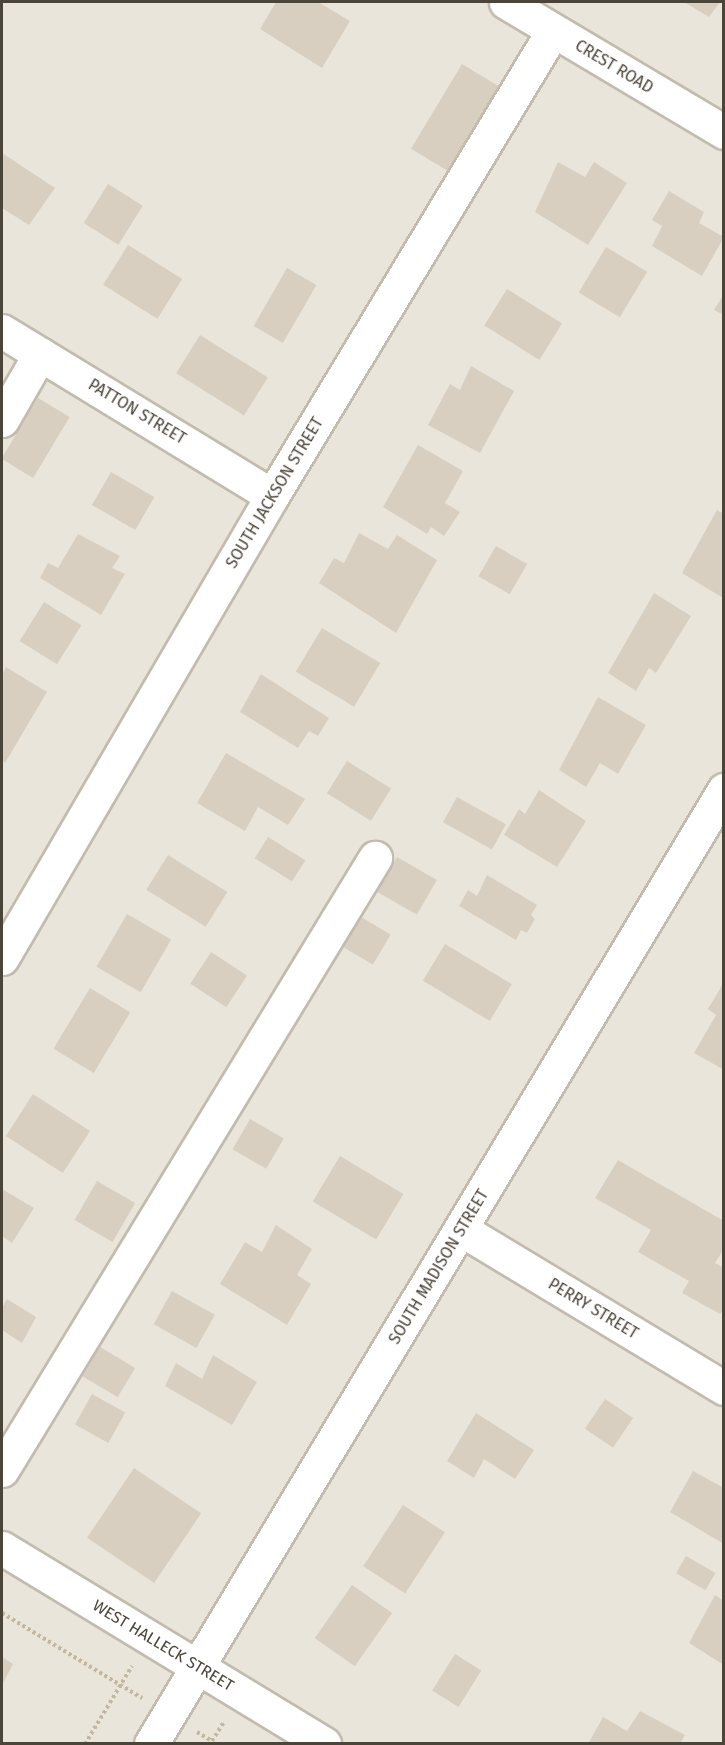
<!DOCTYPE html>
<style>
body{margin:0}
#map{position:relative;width:725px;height:1745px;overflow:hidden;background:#f6f3ec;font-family:"Fira Sans",sans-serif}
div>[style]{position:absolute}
.residential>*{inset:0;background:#eae5da;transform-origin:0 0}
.building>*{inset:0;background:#d8cfc1;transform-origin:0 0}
.path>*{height:4px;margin-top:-2px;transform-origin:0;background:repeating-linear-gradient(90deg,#c4b79f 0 3px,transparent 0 6px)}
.roads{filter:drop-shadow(2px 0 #c2bbae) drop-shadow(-2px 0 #c2bbae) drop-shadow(0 2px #c2bbae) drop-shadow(0 -2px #c2bbae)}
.minor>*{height:33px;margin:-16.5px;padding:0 16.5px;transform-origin:16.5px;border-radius:16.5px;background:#fff}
span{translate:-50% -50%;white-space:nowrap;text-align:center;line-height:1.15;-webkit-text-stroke:4.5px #fff;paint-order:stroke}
.street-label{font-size:16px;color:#4b4439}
.frame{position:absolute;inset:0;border:3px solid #4b4439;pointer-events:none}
</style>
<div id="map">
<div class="residential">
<i style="left:2px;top:2px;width:721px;height:1741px"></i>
</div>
<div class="building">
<i style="clip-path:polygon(276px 2px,318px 2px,350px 21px,322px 68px,260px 29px)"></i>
<i style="clip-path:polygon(684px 2px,720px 2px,709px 17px)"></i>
<i style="left:462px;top:64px;width:45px;height:99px;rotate:31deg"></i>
<i style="clip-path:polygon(2px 153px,55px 188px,29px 225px,2px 208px)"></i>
<i style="clip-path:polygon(558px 162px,585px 177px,594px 162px,627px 183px,588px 245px,535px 212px)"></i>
<i style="left:108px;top:184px;width:41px;height:46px;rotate:32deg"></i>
<i style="clip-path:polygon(669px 191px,704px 212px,699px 223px,724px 237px,702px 276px,652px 246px,662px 226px,652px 220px)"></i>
<i style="left:128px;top:245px;width:64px;height:47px;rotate:32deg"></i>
<i style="left:606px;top:247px;width:48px;height:53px;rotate:31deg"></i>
<i style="left:287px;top:268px;width:34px;height:67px;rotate:30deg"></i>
<i style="left:507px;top:289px;width:65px;height:43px;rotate:32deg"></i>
<i style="clip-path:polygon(724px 294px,724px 315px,714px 310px)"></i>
<i style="left:200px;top:335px;width:80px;height:45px;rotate:32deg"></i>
<i style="clip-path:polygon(471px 366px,514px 391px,480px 453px,428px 425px,450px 384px,460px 390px)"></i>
<i style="left:38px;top:398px;width:37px;height:71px;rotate:31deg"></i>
<i style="clip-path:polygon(418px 445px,463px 471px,445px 503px,460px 512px,444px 536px,431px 527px,427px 534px,383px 507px)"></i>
<i style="left:111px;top:472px;width:50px;height:38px;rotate:30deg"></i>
<i style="clip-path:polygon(717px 510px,724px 514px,723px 598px,682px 573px)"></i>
<i style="clip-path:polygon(359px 533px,388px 549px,397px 535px,437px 560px,396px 633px,319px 583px,334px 558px,344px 563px)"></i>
<i style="clip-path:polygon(78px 534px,120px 556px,112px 568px,125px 574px,101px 615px,40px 578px,48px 563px,58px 568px)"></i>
<i style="left:496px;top:546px;width:36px;height:35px;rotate:30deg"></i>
<i style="clip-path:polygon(654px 593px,691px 616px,656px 673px,649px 668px,636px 691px,608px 673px)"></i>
<i style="left:44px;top:602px;width:44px;height:46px;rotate:32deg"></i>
<i style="left:322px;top:628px;width:68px;height:51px;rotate:31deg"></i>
<i style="clip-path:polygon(6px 667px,47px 692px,5px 763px,2px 760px,2px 675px)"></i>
<i style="clip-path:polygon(261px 674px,329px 718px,318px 736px,309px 731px,298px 748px,240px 712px)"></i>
<i style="clip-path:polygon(598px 697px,646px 725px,618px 774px,600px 763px,586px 787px,559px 770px)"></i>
<i style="clip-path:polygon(226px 753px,305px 799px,288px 825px,258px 807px,245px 831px,197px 803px)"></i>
<i style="left:347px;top:761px;width:52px;height:38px;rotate:32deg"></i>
<i style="clip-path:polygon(539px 790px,586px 821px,557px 867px,504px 835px,519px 809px,525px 814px)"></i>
<i style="left:457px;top:797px;width:56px;height:29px;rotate:29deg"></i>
<i style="left:268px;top:837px;width:44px;height:25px;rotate:32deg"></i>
<i style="left:168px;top:855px;width:70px;height:41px;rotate:32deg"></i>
<i style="left:397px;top:857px;width:46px;height:40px;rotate:30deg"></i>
<i style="clip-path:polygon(487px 875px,537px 905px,531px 915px,535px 919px,527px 933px,521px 930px,516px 940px,459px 906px,468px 890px,477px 896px)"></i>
<i style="left:353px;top:912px;width:44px;height:35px;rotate:31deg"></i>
<i style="left:127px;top:914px;width:51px;height:61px;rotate:30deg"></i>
<i style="left:445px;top:944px;width:78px;height:43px;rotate:31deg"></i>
<i style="left:211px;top:952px;width:43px;height:38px;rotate:33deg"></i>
<i style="clip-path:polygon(724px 982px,724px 1070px,694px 1053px,716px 1015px,708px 1009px)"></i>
<i style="left:90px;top:988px;width:47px;height:71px;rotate:31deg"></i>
<i style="left:33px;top:1094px;width:68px;height:50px;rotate:33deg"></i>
<i style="left:250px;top:1119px;width:39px;height:35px;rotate:30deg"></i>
<i style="left:340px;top:1156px;width:74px;height:53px;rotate:31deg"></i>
<i style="clip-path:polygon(618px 1160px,724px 1221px,724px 1249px,715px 1263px,724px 1268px,724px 1309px,720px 1314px,682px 1293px,689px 1281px,638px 1252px,651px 1230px,595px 1198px)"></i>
<i style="left:97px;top:1181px;width:44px;height:45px;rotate:30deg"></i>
<i style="clip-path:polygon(2px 1189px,34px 1208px,12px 1243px,2px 1236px)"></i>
<i style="clip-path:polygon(276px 1225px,312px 1249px,297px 1275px,311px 1284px,287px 1325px,220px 1284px,245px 1242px,262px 1252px)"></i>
<i style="left:172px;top:1291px;width:49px;height:38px;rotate:29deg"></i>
<i style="clip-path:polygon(7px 1299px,36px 1317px,22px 1343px,2px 1330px,2px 1308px)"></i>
<i style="left:100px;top:1347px;width:41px;height:34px;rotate:31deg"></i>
<i style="clip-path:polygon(213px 1355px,257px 1382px,232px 1425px,165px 1386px,176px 1363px,202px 1379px)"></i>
<i style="left:92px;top:1394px;width:38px;height:35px;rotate:29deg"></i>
<i style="left:605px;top:1399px;width:34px;height:36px;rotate:34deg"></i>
<i style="clip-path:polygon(476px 1413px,534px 1450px,515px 1479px,484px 1459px,474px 1478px,447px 1461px)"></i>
<i style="left:134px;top:1468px;width:81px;height:84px;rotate:34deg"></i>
<i style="clip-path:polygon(693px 1471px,724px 1488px,724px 1544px,670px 1512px)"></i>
<i style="left:403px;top:1505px;width:50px;height:73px;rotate:33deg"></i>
<i style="left:686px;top:1556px;width:34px;height:20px;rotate:30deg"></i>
<i style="left:352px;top:1585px;width:49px;height:65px;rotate:35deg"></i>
<i style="clip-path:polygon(715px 1595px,724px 1601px,724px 1665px,689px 1643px)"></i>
<i style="left:455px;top:1654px;width:31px;height:43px;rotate:32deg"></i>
<i style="clip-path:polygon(2px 1657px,13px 1664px,2px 1685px)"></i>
<i style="clip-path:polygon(640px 1711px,685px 1735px,680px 1744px,588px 1744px,603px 1717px,627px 1731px)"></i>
</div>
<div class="path">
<i style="left:2px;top:1613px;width:164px;rotate:31.3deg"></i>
<i style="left:197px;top:1732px;width:17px;rotate:31deg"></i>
<i style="left:212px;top:1741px;width:22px;rotate:-58deg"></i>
<i style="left:85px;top:1744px;width:91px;rotate:-58.9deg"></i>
</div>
<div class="roads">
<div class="minor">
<i style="left:506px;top:2px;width:254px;rotate:30.8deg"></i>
<i style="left:2px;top:331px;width:316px;rotate:31.4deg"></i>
<i style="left:2px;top:420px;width:76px;rotate:-60.1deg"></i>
<i style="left:2px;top:958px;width:535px;rotate:-59.7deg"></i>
<i style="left:272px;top:496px;width:543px;rotate:-58.86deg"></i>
<i style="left:462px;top:1230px;width:306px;rotate:31.1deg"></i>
<i style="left:2px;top:1470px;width:717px;rotate:-58.64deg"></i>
<i style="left:2px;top:1548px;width:377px;rotate:31.3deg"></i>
<i style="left:151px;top:1744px;width:1113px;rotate:-59.01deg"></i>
</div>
</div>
<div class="street-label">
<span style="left:614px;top:67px;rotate:31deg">CREST ROAD</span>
<span style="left:137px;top:412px;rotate:31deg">PATTON STREET</span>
<span style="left:275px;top:493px;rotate:-59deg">SOUTH JACKSON STREET</span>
<span style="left:439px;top:1267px;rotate:-59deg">SOUTH MADISON STREET</span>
<span style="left:593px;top:1309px;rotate:31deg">PERRY STREET</span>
<span style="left:163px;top:1646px;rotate:31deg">WEST HALLECK STREET</span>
</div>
<div class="frame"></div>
</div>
